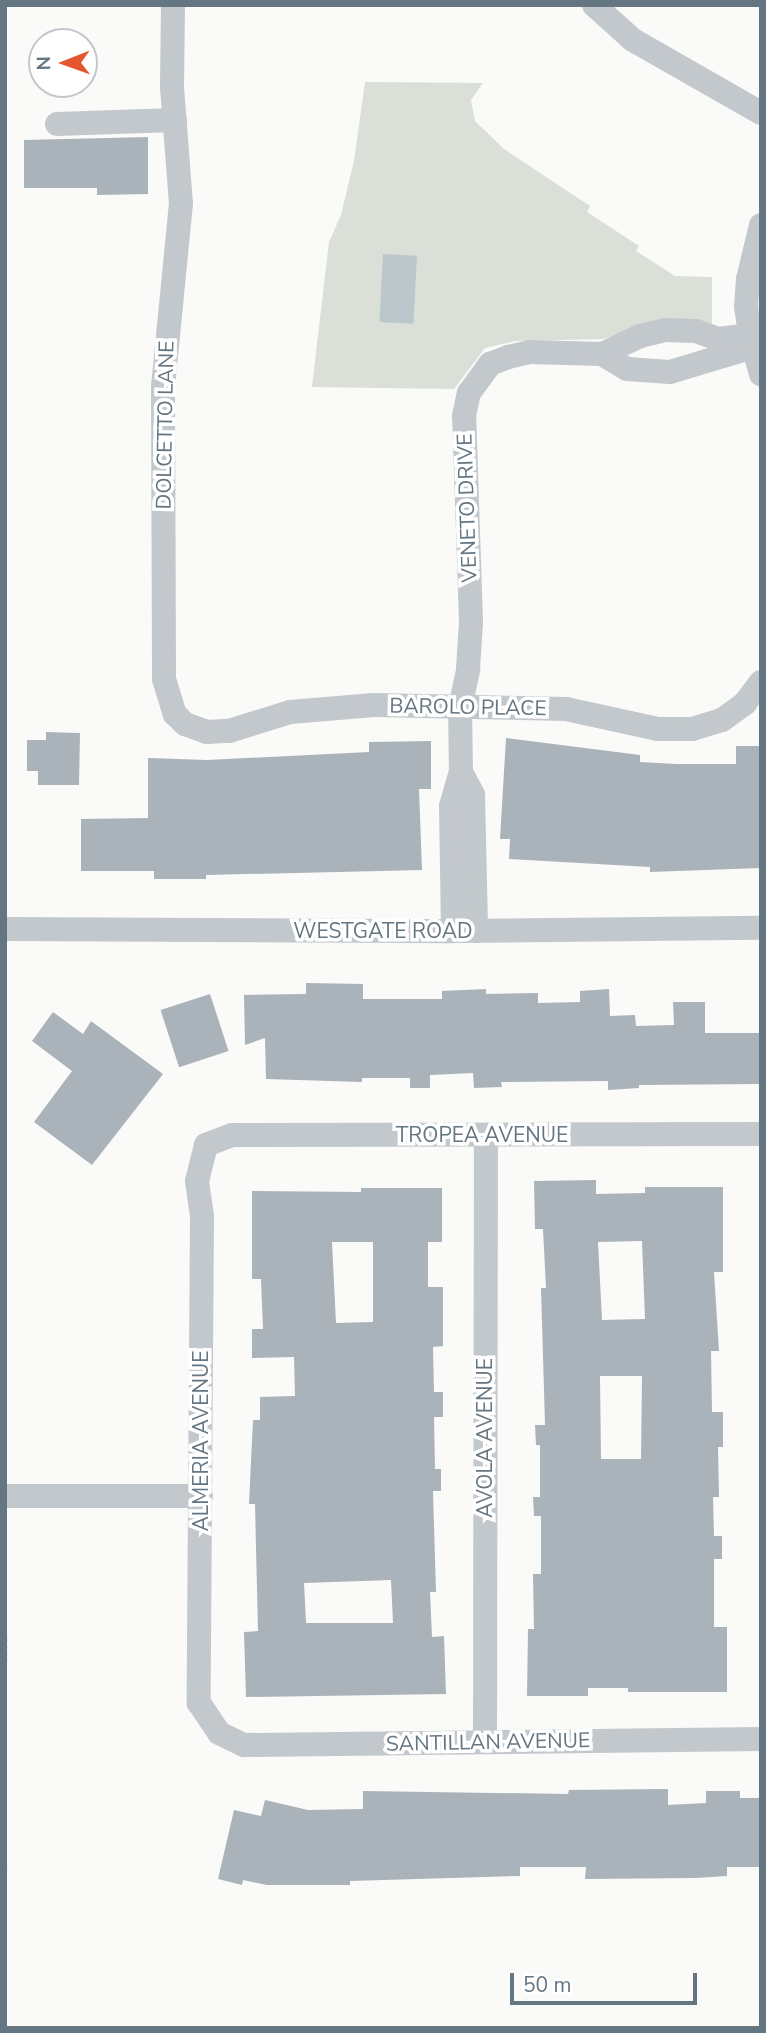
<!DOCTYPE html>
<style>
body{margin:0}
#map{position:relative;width:766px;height:2033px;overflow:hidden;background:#fafaf8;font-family:"Nunito Sans",sans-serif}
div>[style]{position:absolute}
.green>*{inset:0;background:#dadfd7}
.water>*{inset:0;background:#bbc7cb;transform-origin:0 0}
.building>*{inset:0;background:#aab3b9;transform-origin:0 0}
.path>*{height:4.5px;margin-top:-2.25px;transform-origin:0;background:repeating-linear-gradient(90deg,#bbbfc2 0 3.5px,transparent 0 7px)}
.minor>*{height:24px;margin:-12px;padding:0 12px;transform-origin:12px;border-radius:12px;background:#c3c8cc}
span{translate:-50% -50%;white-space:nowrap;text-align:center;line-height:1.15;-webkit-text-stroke:7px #fff;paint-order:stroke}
.street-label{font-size:21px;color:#657683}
.frame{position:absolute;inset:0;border:7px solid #657683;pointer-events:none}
.north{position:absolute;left:28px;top:28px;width:70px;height:70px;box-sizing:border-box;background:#fff;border:2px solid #c1c8cd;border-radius:50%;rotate:269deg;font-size:19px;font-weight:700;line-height:28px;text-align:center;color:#657683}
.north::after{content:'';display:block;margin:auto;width:24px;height:32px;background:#e4572e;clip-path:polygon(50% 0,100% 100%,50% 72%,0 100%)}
.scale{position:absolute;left:510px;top:1973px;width:187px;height:32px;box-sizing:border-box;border:4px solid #657683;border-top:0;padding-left:9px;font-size:21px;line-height:24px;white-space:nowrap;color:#657683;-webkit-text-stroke:5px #fff;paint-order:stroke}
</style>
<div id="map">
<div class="green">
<i style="clip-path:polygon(365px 82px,483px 83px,471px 100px,475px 121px,504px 149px,590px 206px,587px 212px,639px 246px,636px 251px,675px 276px,712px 277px,712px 324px,660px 321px,603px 339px,516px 341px,485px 348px,454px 389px,312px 387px,329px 242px,341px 215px,354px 161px)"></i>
</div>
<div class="water">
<i style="left:383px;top:254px;width:34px;height:68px;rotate:3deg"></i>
</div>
<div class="building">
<i style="clip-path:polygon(148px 137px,148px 194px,97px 195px,97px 188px,24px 188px,24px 140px)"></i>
<i style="clip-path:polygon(46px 732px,80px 733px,79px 785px,38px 785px,38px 771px,27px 771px,27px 740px,46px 740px)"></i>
<i style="clip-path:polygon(506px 738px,640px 755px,640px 762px,676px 764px,736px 764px,736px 746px,761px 746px,761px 868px,650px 872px,650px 867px,509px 859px,510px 839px,500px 839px)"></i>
<i style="clip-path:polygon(431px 741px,431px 789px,419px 789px,422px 870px,206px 875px,206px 879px,154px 879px,154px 871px,81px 871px,81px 819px,148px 818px,148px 758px,207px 760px,369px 752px,369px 742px)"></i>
<i style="clip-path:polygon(306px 983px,363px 984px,363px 999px,442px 999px,442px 991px,486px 989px,486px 994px,538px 993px,538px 1003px,580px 1002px,580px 991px,609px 989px,610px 1016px,635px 1015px,636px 1026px,674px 1025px,673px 1002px,705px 1002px,705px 1033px,761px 1033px,761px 1084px,639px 1085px,639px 1088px,608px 1090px,608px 1081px,501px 1082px,502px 1087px,474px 1088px,473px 1073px,430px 1075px,430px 1088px,410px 1088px,410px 1078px,362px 1078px,362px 1082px,266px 1079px,265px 1038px,245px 1045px,244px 995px,306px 994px)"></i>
<i style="left:210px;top:994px;width:60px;height:52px;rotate:72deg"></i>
<i style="clip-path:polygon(53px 1012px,83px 1034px,91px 1021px,163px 1074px,92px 1165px,34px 1122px,72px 1071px,32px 1041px)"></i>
<i style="clip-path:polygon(evenodd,596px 1180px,596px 1194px,645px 1193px,645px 1187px,723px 1187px,723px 1272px,714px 1272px,719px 1351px,711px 1351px,712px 1412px,723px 1412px,723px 1447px,718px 1447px,719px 1497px,713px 1497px,714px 1536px,722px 1536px,722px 1559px,714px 1559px,714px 1627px,727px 1627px,727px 1692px,628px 1692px,628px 1688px,588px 1688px,588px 1696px,527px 1696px,528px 1629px,534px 1629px,533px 1574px,541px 1574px,541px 1516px,534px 1516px,533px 1497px,540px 1497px,540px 1445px,536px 1445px,535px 1425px,545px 1425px,541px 1288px,546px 1288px,543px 1229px,535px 1229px,534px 1181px,596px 1180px,642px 1241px,645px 1319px,602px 1320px,598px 1242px,642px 1241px,596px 1180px,600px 1376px,642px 1376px,641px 1459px,601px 1459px,600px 1376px)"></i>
<i style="clip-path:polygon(evenodd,361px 1188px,442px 1188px,442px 1242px,428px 1242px,428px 1287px,443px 1287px,443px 1346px,433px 1347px,434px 1392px,443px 1392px,443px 1417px,434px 1417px,435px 1469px,441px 1469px,441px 1491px,433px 1491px,436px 1592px,430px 1592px,432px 1637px,444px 1636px,446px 1694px,246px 1697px,244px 1632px,258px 1631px,255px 1504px,249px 1504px,253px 1420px,260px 1420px,260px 1397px,295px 1396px,294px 1357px,252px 1358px,252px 1329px,263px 1329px,261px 1279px,252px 1279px,252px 1191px,361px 1192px,361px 1188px,332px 1242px,373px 1242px,373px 1322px,336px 1323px,332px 1242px,361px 1188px,391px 1580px,393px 1623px,306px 1623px,304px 1583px,391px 1580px)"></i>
<i style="clip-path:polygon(668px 1789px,668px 1805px,706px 1803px,706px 1791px,740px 1791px,740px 1798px,761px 1798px,761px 1867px,727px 1867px,727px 1876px,695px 1878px,585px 1879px,586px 1867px,520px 1867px,520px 1876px,350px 1881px,350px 1885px,267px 1885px,243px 1880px,242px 1885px,218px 1879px,234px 1810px,261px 1816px,265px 1800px,308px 1810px,363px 1809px,363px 1791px,568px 1794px,569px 1790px)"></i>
</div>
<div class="path">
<i style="left:5px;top:1638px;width:23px;rotate:90deg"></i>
<i style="left:5px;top:1867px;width:5px;rotate:90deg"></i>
</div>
<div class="minor">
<i style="left:173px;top:5px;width:82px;rotate:90.7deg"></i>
<i style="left:172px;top:87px;width:116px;rotate:85.6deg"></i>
<i style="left:181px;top:203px;width:184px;rotate:95.6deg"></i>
<i style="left:163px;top:386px;width:293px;rotate:89.8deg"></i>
<i style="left:164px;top:679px;width:37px;rotate:73deg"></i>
<i style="left:175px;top:714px;width:14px;rotate:45deg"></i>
<i style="left:185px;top:724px;width:23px;rotate:20deg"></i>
<i style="left:207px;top:732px;width:22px;rotate:-3deg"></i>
<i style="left:229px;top:731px;width:64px;rotate:-17.3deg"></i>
<i style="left:290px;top:712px;width:84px;rotate:-4.8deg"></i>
<i style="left:374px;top:705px;width:192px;rotate:1.2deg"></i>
<i style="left:566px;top:709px;width:94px;rotate:12.3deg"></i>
<i style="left:658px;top:729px;width:34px"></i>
<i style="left:692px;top:729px;width:31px;rotate:-17deg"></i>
<i style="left:722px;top:720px;width:29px;rotate:-36deg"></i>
<i style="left:745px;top:703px;width:26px;rotate:-53deg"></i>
<i style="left:594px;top:5px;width:52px;rotate:41.9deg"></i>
<i style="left:633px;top:40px;width:147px;rotate:29.7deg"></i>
<i style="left:57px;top:124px;width:118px;rotate:-1.9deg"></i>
<i style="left:761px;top:225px;width:56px;rotate:103.5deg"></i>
<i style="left:748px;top:279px;width:27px;rotate:94deg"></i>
<i style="left:746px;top:306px;width:29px;rotate:82deg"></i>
<i style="left:750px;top:335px;width:41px;rotate:74.2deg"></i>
<i style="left:602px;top:354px;width:29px;rotate:31deg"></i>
<i style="left:627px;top:369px;width:43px;rotate:4deg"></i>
<i style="left:670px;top:372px;width:84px;rotate:-16.7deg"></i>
<i style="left:461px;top:772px;width:26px;rotate:62deg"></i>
<i style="left:473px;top:795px;width:136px;rotate:88.7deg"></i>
<i style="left:5px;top:929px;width:448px;rotate:0.3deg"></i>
<i style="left:453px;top:931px;width:308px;rotate:-0.6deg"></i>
<i style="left:453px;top:931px;width:125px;rotate:-90.9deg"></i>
<i style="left:451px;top:806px;width:35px;rotate:-74deg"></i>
<i style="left:461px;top:772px;width:64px;rotate:-90.9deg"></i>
<i style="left:460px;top:708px;width:40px;rotate:-78deg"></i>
<i style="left:468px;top:669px;width:47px;rotate:-86.3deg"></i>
<i style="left:471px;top:622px;width:206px;rotate:-91.9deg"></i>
<i style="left:464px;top:416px;width:24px;rotate:-78deg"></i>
<i style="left:469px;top:393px;width:36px;rotate:-54deg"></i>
<i style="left:490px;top:364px;width:19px;rotate:-21deg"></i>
<i style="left:508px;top:357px;width:23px;rotate:-13deg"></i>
<i style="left:530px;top:352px;width:72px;rotate:1.6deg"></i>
<i style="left:602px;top:354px;width:42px;rotate:-25.3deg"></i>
<i style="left:640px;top:336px;width:26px;rotate:-13deg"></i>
<i style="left:665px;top:330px;width:31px;rotate:2deg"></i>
<i style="left:696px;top:331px;width:23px;rotate:20deg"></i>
<i style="left:718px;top:339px;width:32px;rotate:-7deg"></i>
<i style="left:761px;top:1134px;width:529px;rotate:179.89deg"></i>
<i style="left:232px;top:1135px;width:28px;rotate:159deg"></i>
<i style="left:206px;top:1145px;width:37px;rotate:104deg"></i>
<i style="left:197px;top:1181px;width:34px;rotate:82deg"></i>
<i style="left:202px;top:1215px;width:488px;rotate:90.4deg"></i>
<i style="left:199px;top:1703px;width:36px;rotate:56deg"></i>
<i style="left:219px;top:1733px;width:28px;rotate:26deg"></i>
<i style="left:244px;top:1745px;width:517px;rotate:-0.66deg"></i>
<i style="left:5px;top:1496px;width:196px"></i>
<i style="left:485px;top:1741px;width:606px;rotate:-89.91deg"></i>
</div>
<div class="street-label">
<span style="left:165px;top:425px;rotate:-89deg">DOLCETTO LANE</span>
<span style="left:467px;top:508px;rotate:-92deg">VENETO DRIVE</span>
<span style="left:468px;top:707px;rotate:1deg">BAROLO PLACE</span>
<span style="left:383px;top:931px">WESTGATE ROAD</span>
<span style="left:482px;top:1135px">TROPEA AVENUE</span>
<span style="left:485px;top:1438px;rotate:-90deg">AVOLA AVENUE</span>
<span style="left:201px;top:1441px;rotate:-90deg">ALMERIA AVENUE</span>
<span style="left:488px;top:1742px;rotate:-1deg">SANTILLAN AVENUE</span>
</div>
<div class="frame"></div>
<div class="north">N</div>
<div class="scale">50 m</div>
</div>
